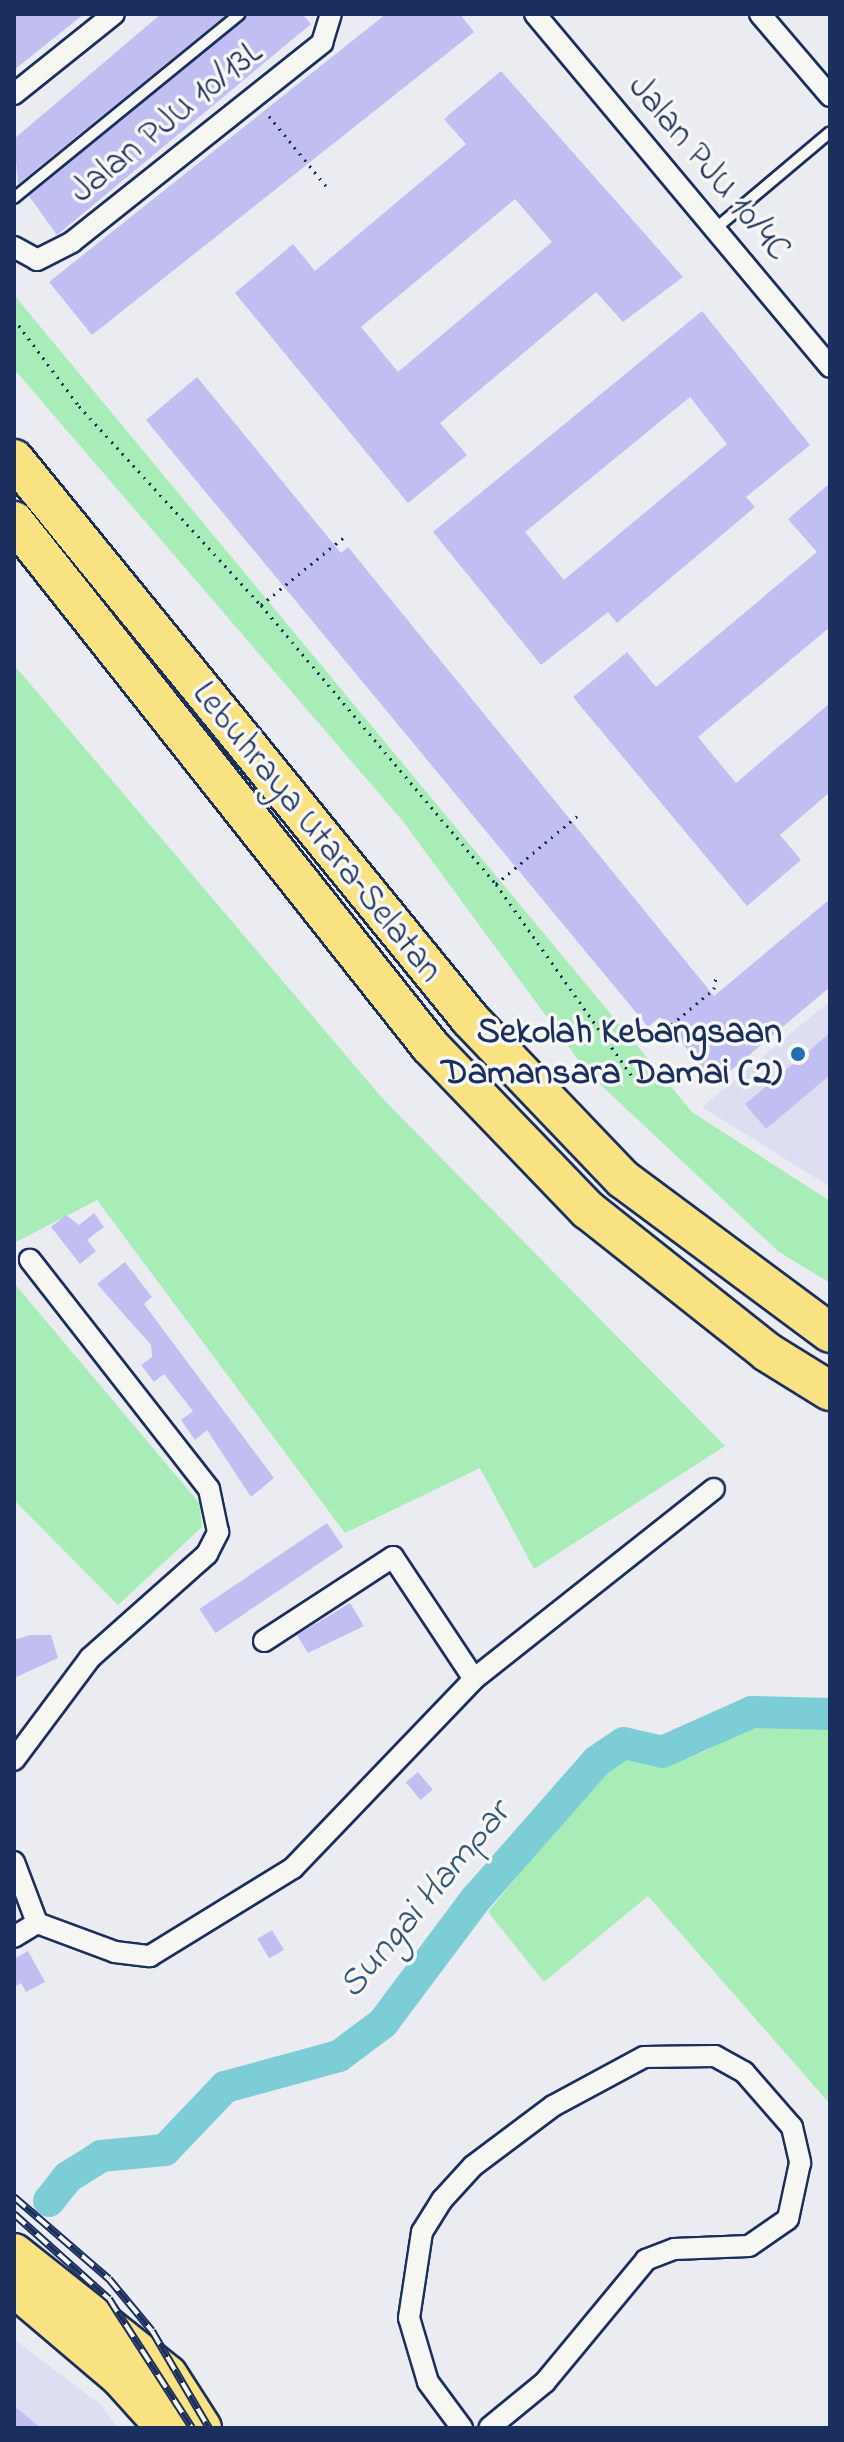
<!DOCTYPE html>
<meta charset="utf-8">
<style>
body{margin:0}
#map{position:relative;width:844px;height:2442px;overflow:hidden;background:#ebebf2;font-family:"Indie Flower",sans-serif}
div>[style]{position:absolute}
.built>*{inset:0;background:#dedef2}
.green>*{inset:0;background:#a8ecb7}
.river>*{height:32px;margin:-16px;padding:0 16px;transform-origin:16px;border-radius:16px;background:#7ccdd5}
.building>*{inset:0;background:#c1bff1;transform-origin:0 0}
.path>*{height:3px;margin-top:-1.5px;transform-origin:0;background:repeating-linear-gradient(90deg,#1b2f5e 0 2px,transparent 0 8px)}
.roads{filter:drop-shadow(2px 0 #1b2f5e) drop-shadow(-2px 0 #1b2f5e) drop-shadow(0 2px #1b2f5e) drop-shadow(0 -2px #1b2f5e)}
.lane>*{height:10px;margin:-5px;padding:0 5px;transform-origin:5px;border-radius:5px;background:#f6f6f2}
.street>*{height:20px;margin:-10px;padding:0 10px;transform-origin:10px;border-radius:10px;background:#f6f6f2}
.highway>*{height:38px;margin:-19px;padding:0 19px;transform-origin:19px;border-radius:19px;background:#f8e281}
.rail>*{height:8px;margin-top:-4px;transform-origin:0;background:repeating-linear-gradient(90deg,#f6f6f2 0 15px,#1b2f5e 0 30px);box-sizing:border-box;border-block:2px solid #1b2f5e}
.dots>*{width:22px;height:22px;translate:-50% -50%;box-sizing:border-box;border:4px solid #f6f6f2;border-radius:50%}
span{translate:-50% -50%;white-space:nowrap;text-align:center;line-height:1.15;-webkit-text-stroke:7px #f6f6f2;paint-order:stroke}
.street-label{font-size:36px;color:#1b2f5e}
.poi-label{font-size:36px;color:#1b2f5e;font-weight:700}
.right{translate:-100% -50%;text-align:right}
.water-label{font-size:38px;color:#33567c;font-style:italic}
.frame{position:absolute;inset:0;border:16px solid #1b2f5e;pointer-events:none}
</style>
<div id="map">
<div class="built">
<i style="clip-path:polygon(830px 1001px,830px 1187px,702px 1107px)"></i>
<i style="clip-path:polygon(14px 2339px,102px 2406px,118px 2428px,14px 2428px)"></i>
</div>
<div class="green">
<i style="clip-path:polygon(14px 295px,692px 1112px,830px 1201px,830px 1283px,779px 1252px,588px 1073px,402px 820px,14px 369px)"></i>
<i style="clip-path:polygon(14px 665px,383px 1099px,725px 1446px,534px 1569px,480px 1468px,345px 1533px,97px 1200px,14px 1243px)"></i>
<i style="clip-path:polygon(14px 1283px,200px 1504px,202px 1527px,118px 1605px,14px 1500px)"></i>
<i style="clip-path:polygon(830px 1724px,830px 2104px,648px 1896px,544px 1982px,488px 1912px,598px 1778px,629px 1755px,661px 1761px,703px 1752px,754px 1725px)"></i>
</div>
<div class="river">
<i style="left:49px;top:2201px;width:31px;rotate:-52deg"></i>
<i style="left:68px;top:2177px;width:39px;rotate:-32deg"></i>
<i style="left:101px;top:2156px;width:64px;rotate:-5.4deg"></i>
<i style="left:165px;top:2150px;width:87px;rotate:-46.4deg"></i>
<i style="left:225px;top:2087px;width:118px;rotate:-15.2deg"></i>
<i style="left:339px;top:2056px;width:55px;rotate:-36.9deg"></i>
<i style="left:383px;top:2023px;width:154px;rotate:-53.2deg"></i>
<i style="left:475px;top:1900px;width:185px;rotate:-48.7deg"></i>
<i style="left:597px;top:1761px;width:32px;rotate:-34deg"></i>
<i style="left:624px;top:1743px;width:39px;rotate:13deg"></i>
<i style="left:662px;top:1752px;width:98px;rotate:-24deg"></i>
<i style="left:752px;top:1712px;width:78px;rotate:1.5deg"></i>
</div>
<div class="building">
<i style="clip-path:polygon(14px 14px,84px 14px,14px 70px)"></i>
<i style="clip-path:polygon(161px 14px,227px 14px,18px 184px,14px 139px)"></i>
<i style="clip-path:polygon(248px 14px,302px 14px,311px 24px,57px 235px,29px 196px)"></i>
<i style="clip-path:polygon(386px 14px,460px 14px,474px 32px,92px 335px,49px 282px)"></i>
<i style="clip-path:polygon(evenodd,501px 71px,683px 277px,623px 322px,596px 292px,440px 423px,467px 455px,408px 503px,235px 293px,293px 244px,315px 271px,466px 144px,444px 119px,501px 71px,515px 199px,552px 242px,398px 372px,361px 327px,515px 199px)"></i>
<i style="clip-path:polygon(evenodd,702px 311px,810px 445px,746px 497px,755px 507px,617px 623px,608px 612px,541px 665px,433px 532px,702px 311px,690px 397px,727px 444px,564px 580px,525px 532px,690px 397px)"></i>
<i style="clip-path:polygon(197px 377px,341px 553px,348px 547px,714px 996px,830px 899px,830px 987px,716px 1083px,660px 1017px,648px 1027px,146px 420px)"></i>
<i style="clip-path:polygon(830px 483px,830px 627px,698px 737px,736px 783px,830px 703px,830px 792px,780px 835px,801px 860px,747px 906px,573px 697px,627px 652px,656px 687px,817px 552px,788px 519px)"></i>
<i style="clip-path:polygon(830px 1033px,830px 1075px,766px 1129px,745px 1104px)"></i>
<i style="clip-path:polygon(94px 1213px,104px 1227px,87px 1240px,96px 1251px,80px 1264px,51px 1227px,66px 1215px,79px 1225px)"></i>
<i style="clip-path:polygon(125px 1262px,152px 1297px,144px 1304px,274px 1478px,251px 1497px,207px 1430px,195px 1440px,181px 1420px,193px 1411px,164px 1374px,154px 1382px,141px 1365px,152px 1357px,151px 1345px,97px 1284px)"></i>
<i style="left:327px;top:1523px;width:29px;height:154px;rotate:56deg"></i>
<i style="clip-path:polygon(350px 1603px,364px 1626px,308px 1653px,297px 1635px)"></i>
<i style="clip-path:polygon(30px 1635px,51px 1635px,58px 1658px,14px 1678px,14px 1640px)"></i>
<i style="left:418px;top:1772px;width:23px;height:16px;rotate:50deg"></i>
<i style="left:272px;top:1930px;width:23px;height:17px;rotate:59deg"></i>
<i style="clip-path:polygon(28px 1951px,45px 1982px,26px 1992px,21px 1983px,14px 1987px,14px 1959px)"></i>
<i style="clip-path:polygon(14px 2406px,41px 2428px,14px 2428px)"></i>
</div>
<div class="path">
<i style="left:269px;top:116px;width:90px;rotate:50.8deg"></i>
<i style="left:14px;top:319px;width:109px;rotate:53.2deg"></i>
<i style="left:79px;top:406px;width:270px;rotate:47.6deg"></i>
<i style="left:261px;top:605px;width:365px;rotate:49.9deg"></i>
<i style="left:496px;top:884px;width:234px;rotate:54.7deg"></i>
<i style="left:261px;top:605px;width:107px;rotate:-39.3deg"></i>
<i style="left:496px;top:884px;width:106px;rotate:-40deg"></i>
<i style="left:653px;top:1040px;width:80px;rotate:-39.9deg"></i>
<i style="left:714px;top:989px;width:12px;rotate:-81deg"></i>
</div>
<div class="roads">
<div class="lane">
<i style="left:14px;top:198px;width:291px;rotate:-39.2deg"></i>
<i style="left:715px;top:229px;width:150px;rotate:-40.1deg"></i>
</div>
<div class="street">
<i style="left:535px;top:14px;width:460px;rotate:50.1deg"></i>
<i style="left:760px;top:14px;width:108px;rotate:49.5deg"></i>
<i style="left:14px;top:94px;width:128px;rotate:-38.7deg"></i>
<i style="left:14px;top:247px;width:26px;rotate:29deg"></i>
<i style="left:37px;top:260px;width:39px;rotate:-27deg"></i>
<i style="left:72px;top:242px;width:320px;rotate:-38.5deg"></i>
<i style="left:322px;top:43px;width:30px;rotate:-73deg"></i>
<i style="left:264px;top:1641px;width:154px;rotate:-33.1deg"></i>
<i style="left:393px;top:1557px;width:146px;rotate:56.4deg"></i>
<i style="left:14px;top:1760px;width:127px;rotate:-53.3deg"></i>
<i style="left:90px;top:1658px;width:157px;rotate:-41.6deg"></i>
<i style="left:207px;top:1554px;width:25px;rotate:-63deg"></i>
<i style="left:218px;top:1532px;width:44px;rotate:-101.8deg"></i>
<i style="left:209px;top:1489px;width:291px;rotate:-128deg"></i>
<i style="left:14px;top:1862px;width:65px;rotate:69.3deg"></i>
<i style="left:37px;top:1923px;width:27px;rotate:149deg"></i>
<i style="left:37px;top:1923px;width:83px;rotate:20.4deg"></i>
<i style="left:115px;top:1952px;width:35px;rotate:7deg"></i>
<i style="left:150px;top:1956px;width:168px;rotate:-31.6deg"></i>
<i style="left:293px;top:1868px;width:262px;rotate:-46.2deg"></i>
<i style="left:474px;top:1679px;width:306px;rotate:-38.4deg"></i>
<i style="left:462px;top:2428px;width:57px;rotate:-126.5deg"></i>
<i style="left:428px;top:2382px;width:67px;rotate:-106.5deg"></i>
<i style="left:409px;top:2318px;width:87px;rotate:-81.4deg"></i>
<i style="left:422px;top:2232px;width:38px;rotate:-58deg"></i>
<i style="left:442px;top:2200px;width:46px;rotate:-47.6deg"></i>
<i style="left:473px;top:2166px;width:100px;rotate:-36.9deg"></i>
<i style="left:553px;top:2106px;width:103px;rotate:-28.3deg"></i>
<i style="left:644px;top:2057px;width:71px;rotate:-0.8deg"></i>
<i style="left:715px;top:2056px;width:33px;rotate:29deg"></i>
<i style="left:744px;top:2072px;width:73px;rotate:48.9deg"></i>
<i style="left:792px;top:2127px;width:37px;rotate:77deg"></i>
<i style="left:800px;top:2163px;width:57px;rotate:102.1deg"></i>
<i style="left:788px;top:2219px;width:47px;rotate:145.3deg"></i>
<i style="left:749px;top:2246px;width:75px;rotate:177.7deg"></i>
<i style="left:674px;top:2249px;width:30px;rotate:159deg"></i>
<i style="left:646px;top:2260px;width:158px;rotate:129.6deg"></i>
<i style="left:545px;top:2382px;width:72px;rotate:140.6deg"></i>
</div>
<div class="highway">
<i style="left:14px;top:459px;width:722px;rotate:50.84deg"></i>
<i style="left:470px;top:1019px;width:221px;rotate:46.3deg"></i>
<i style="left:623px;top:1179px;width:258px;rotate:36.6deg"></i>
<i style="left:14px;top:521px;width:670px;rotate:51.61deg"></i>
<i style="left:430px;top:1046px;width:228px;rotate:46.1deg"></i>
<i style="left:588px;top:1210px;width:228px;rotate:38.4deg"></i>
<i style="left:767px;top:1352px;width:74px;rotate:31.8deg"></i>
<i style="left:14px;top:2253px;width:196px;rotate:38.4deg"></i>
<i style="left:168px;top:2375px;width:63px;rotate:57.3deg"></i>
<i style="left:14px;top:2287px;width:139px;rotate:40.3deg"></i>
<i style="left:120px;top:2377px;width:69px;rotate:48deg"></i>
</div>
</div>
<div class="rail">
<i style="left:14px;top:2197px;width:125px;rotate:40.8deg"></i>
<i style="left:109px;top:2279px;width:67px;rotate:50.4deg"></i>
<i style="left:152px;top:2331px;width:113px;rotate:59.6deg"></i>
<i style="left:14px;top:2214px;width:127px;rotate:41.8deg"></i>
<i style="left:109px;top:2299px;width:153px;rotate:57.2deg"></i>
</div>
<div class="dots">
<i style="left:798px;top:1054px;background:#1f6fb2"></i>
</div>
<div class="street-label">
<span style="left:167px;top:123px;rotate:-39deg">Jalan PJU 10/13L</span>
<span style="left:708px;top:169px;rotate:50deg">Jalan PJU 10/4C</span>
<span style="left:316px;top:833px;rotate:51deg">Lebuhraya Utara–Selatan</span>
</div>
<div class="poi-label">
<span class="right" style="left:782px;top:1054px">Sekolah Kebangsaan<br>Damansara Damai (2)</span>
</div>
<div class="water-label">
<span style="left:426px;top:1901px;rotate:-50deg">Sungai Hampar</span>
</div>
<div class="frame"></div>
</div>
